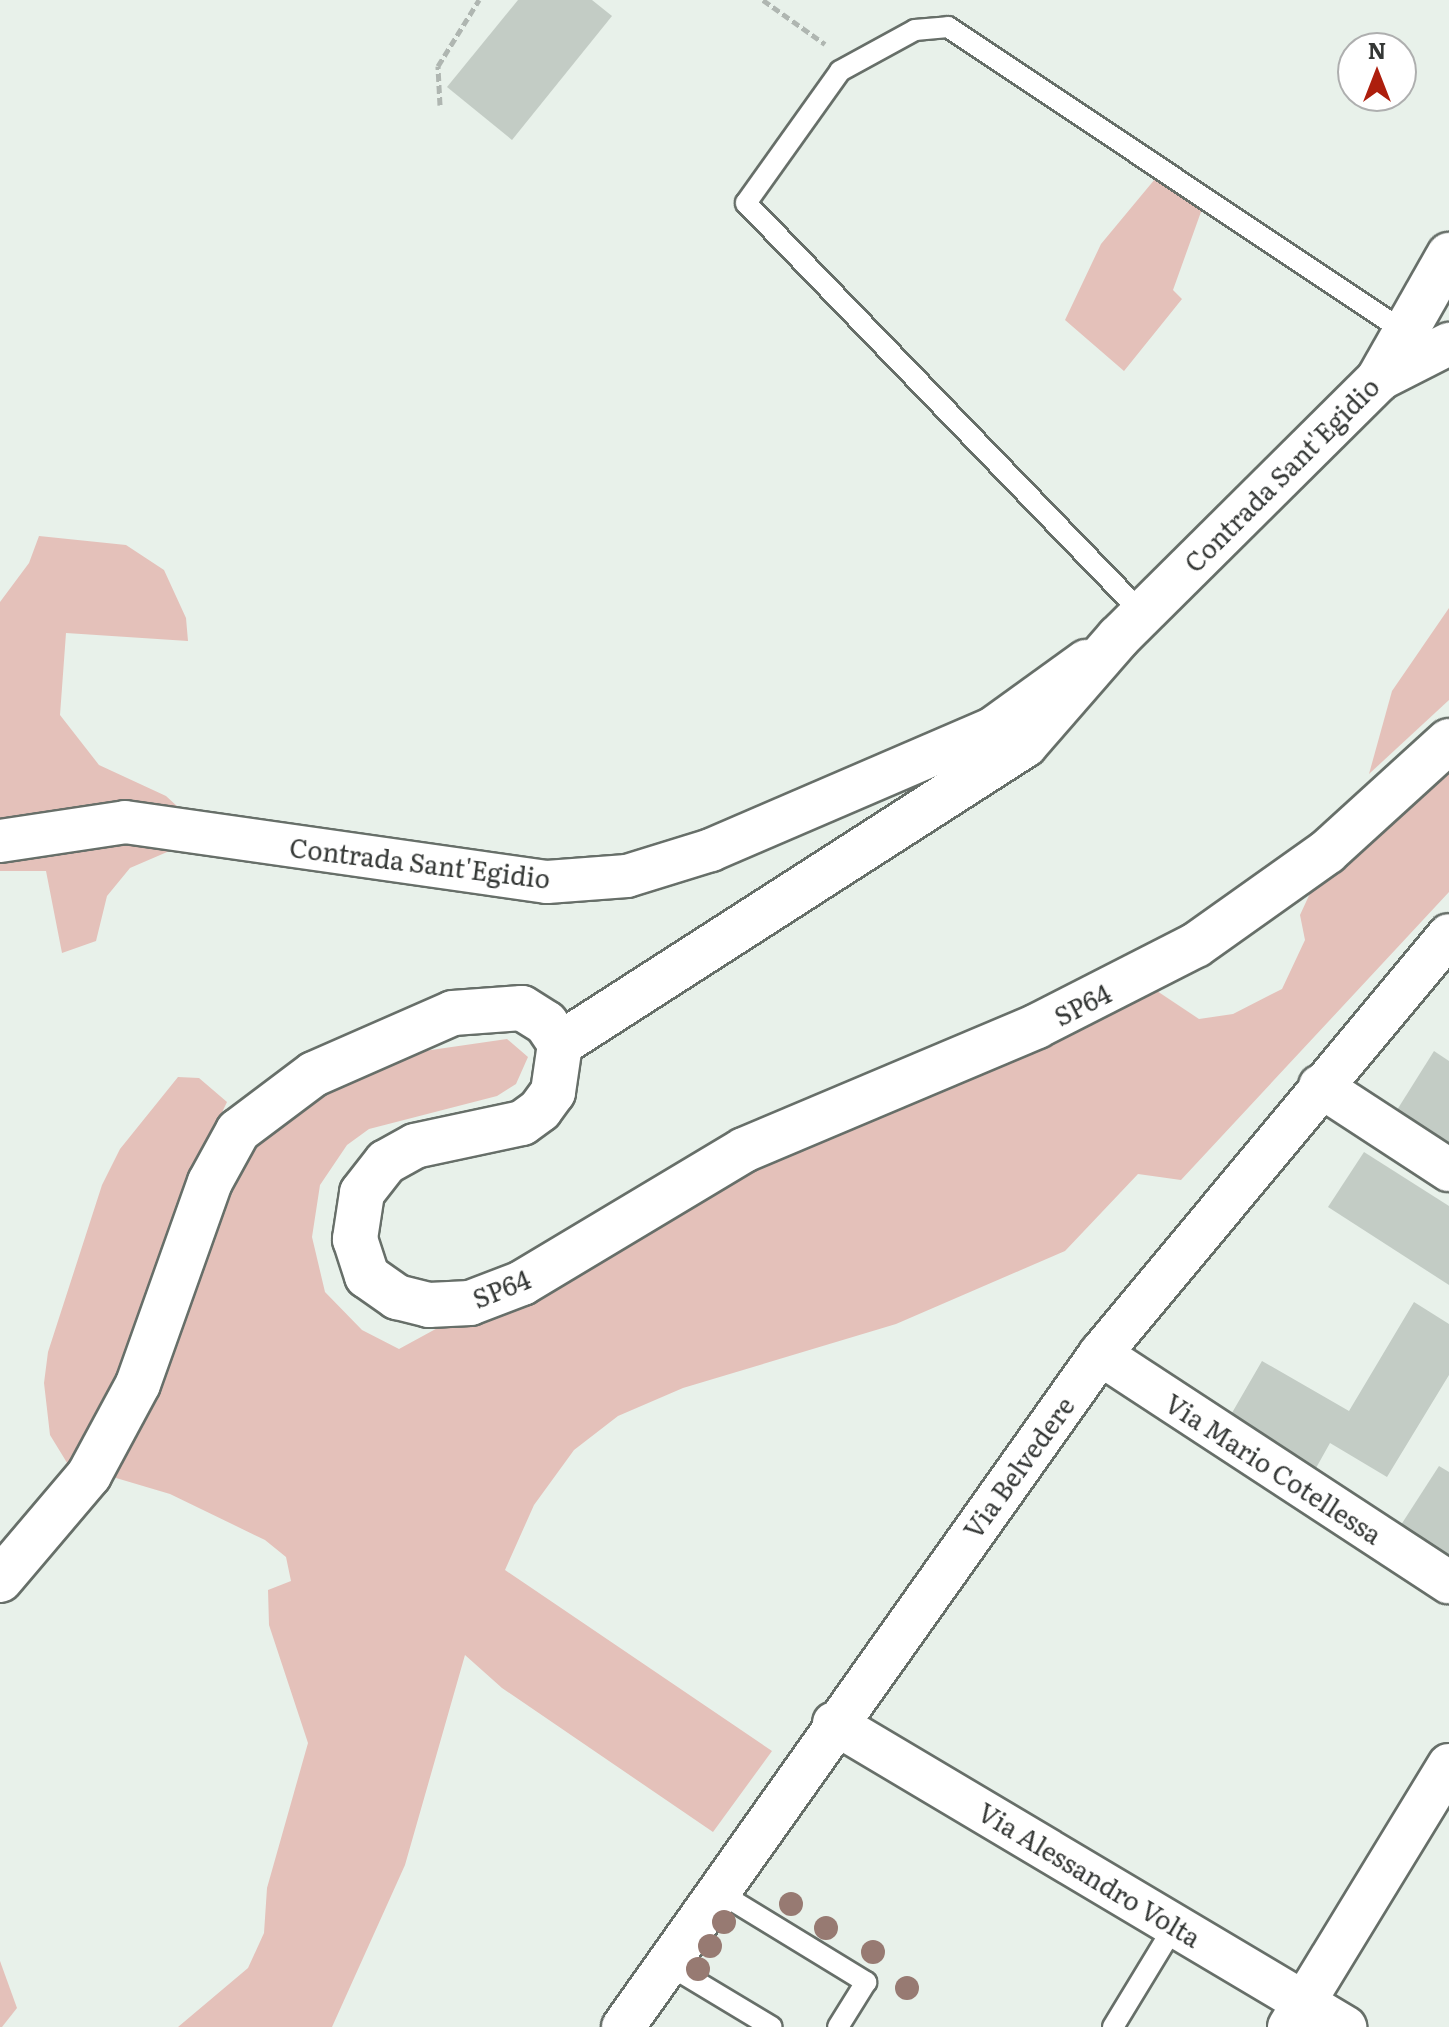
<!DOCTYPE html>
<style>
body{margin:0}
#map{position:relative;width:1449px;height:2027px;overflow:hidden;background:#e8f1ea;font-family:Literata,serif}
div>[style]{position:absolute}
.green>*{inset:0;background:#e4c1ba}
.building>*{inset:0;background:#c3ccc5}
.path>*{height:5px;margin-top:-2.5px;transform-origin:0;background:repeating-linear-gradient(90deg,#afb6b1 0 8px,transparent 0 12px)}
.roads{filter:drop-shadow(2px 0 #676f69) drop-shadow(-2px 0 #676f69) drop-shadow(0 2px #676f69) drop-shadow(0 -2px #676f69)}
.lane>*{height:20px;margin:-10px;padding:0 10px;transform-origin:10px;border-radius:10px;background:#fff}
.street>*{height:42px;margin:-21px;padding:0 21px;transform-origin:21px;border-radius:21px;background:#fff}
.secondary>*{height:44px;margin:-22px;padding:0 22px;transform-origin:22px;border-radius:22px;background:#fff}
.trees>*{width:24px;height:24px;margin:-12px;border-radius:50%;background:#977a72}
span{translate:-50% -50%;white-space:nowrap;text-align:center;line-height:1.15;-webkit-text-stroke:7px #fff;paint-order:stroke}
.street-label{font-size:26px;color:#353836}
.north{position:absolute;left:1337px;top:32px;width:80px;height:80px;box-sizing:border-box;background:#fff;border:2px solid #aeafaf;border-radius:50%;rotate:0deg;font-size:22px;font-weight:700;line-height:32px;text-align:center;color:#353836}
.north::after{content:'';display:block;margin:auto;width:28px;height:36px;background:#ad1e0d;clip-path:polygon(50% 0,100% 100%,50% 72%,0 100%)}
</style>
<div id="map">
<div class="green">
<i style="clip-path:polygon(1155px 179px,1202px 209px,1173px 290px,1182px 299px,1124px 371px,1065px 320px,1101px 244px)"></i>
<i style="clip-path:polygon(39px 536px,126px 545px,164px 570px,186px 618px,188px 641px,66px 633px,60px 715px,99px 765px,166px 796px,191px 819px,188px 843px,130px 868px,107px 896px,96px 941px,62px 953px,46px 871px,0 871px,0 602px,29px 563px)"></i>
<i style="clip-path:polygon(1449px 608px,1449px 700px,1369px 774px,1392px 691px)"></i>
<i style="clip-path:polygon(1449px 757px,1449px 892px,1181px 1180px,1138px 1174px,1065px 1251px,896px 1324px,683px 1388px,618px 1416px,574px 1450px,534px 1505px,505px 1570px,772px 1751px,713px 1832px,502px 1688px,465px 1655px,405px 1865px,332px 2027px,178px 2027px,248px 1968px,264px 1933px,267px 1888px,308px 1743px,269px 1625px,268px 1590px,291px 1581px,286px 1557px,265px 1540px,170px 1494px,106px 1475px,238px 1157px,306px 1097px,424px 1051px,507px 1039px,528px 1057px,516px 1084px,497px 1096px,369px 1129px,347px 1145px,320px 1185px,312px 1237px,325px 1292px,362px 1330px,399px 1349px,755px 1155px,1151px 987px,1199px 1019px,1233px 1014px,1282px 989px,1305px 940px,1300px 915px,1324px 863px)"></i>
<i style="clip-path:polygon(178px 1077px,199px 1078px,227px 1102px,186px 1187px,120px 1369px,69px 1466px,50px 1435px,44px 1383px,48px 1352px,102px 1185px,120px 1149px)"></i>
<i style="clip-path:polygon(0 1961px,17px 2008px,2px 2027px,0 2027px)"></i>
</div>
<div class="building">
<i style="clip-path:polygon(518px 0,592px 0,612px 16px,512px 140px,447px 87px)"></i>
<i style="clip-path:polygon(1434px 1051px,1449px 1061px,1449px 1142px,1397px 1110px)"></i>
<i style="clip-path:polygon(1364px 1152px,1449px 1206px,1449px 1285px,1328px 1207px)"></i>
<i style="clip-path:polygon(1414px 1302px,1449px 1324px,1449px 1375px,1387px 1477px,1330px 1443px,1316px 1468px,1229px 1418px,1262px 1361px,1349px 1411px)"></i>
<i style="clip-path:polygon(1439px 1466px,1449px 1472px,1449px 1560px,1399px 1528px)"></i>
</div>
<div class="path">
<i style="left:763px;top:0;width:76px;rotate:35.4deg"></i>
<i style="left:440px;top:105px;width:39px;rotate:-93deg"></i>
<i style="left:438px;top:66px;width:78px;rotate:-58.2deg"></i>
</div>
<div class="roads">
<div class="lane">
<i style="left:1142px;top:613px;width:570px;rotate:-134deg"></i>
<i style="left:746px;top:203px;width:162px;rotate:-54.5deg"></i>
<i style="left:840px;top:71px;width:85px;rotate:-28.7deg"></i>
<i style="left:915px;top:30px;width:33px;rotate:-5deg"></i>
<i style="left:948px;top:27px;width:549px;rotate:33.72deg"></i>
<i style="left:717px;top:1891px;width:175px;rotate:31.4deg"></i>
<i style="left:866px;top:1982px;width:53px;rotate:121.9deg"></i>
<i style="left:667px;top:1964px;width:122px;rotate:31deg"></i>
<i style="left:1113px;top:2027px;width:119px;rotate:-58.7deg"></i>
</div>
<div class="street">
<i style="left:1378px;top:380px;width:80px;rotate:-26.9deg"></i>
<i style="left:0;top:841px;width:126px;rotate:-8.6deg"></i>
<i style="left:125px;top:822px;width:426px;rotate:8.1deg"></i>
<i style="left:547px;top:882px;width:80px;rotate:-4.3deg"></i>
<i style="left:627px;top:876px;width:88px;rotate:-17.2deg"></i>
<i style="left:711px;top:850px;width:306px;rotate:-23.3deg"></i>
<i style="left:992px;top:729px;width:116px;rotate:-35.9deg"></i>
<i style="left:1320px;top:1086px;width:154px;rotate:33.1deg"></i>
<i style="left:1100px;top:1354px;width:417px;rotate:33.2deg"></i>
<i style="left:834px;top:1723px;width:595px;rotate:30.75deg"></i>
<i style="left:623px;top:2027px;width:825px;rotate:-54.67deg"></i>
<i style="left:1100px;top:1354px;width:545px;rotate:-50.21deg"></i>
<i style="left:1289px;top:2027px;width:307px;rotate:-58.6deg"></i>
</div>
<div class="secondary">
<i style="left:560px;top:1044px;width:553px;rotate:-32.74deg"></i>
<i style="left:1025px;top:745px;width:143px;rotate:-49deg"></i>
<i style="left:1119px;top:637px;width:365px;rotate:-44.8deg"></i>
<i style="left:1378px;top:380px;width:144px;rotate:-60.4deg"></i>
<i style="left:0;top:1580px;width:138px;rotate:-49.7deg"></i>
<i style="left:89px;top:1475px;width:103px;rotate:-61.7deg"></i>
<i style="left:138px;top:1384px;width:214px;rotate:-70.4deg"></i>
<i style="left:210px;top:1182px;width:58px;rotate:-61.2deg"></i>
<i style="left:238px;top:1131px;width:95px;rotate:-36.9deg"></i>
<i style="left:314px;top:1074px;width:152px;rotate:-23.7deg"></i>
<i style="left:453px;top:1013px;width:69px;rotate:-4.1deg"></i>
<i style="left:522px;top:1008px;width:28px;rotate:32deg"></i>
<i style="left:546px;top:1023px;width:25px;rotate:56deg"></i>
<i style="left:560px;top:1044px;width:49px;rotate:98.3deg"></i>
<i style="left:553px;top:1092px;width:22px;rotate:126deg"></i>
<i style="left:540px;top:1110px;width:22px;rotate:144deg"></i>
<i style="left:522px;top:1123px;width:109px;rotate:167.9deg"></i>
<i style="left:415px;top:1146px;width:33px;rotate:151deg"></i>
<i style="left:386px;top:1162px;width:39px;rotate:128deg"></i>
<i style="left:362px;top:1193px;width:47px;rotate:98.7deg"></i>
<i style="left:355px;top:1239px;width:39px;rotate:72deg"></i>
<i style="left:367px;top:1276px;width:37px;rotate:35deg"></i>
<i style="left:397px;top:1297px;width:33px;rotate:14deg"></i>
<i style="left:429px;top:1305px;width:41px;rotate:-2.8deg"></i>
<i style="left:470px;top:1303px;width:56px;rotate:-21deg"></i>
<i style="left:522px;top:1283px;width:259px;rotate:-30.9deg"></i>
<i style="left:744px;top:1150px;width:318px;rotate:-22.9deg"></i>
<i style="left:1037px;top:1026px;width:178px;rotate:-27deg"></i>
<i style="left:1196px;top:945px;width:161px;rotate:-35.4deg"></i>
<i style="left:1327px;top:852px;width:165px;rotate:-42.3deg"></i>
</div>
</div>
<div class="trees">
<i style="left:791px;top:1904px"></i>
<i style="left:724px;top:1922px"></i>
<i style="left:826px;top:1928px"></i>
<i style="left:710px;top:1946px"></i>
<i style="left:873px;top:1952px"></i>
<i style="left:698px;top:1969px"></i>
<i style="left:907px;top:1988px"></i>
</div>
<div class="street-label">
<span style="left:1281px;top:474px;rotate:-45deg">Contrada Sant'Egidio</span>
<span style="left:420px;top:862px;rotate:7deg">Contrada Sant'Egidio</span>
<span style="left:1082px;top:1004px;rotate:-27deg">SP64</span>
<span style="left:501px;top:1288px;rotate:-22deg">SP64</span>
<span style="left:1018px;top:1467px;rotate:-54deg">Via Belvedere</span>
<span style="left:1274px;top:1468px;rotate:33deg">Via Mario Cotellessa</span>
<span style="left:1090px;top:1874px;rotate:31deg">Via Alessandro Volta</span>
</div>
<div class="north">N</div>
</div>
